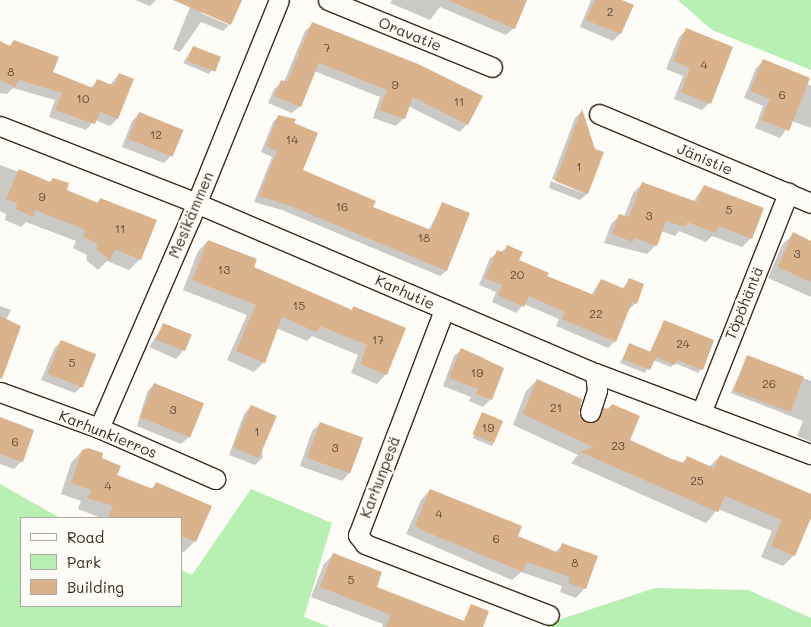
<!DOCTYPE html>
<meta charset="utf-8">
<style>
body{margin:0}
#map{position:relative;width:811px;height:627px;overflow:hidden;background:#fdfcf7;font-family:Mali,sans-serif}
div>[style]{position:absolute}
.green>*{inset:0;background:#b8efb2}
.shadow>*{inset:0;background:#0003;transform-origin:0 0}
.building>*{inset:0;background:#dab28b;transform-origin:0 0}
.roads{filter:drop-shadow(1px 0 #3b2a1e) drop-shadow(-1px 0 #3b2a1e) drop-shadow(0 1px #3b2a1e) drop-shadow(0 -1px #3b2a1e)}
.street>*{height:19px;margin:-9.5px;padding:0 9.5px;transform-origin:9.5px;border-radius:9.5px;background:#fdfcf7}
span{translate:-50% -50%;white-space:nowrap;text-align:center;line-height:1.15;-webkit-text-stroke:5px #fdfcf7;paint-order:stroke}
.number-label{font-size:12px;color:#634c39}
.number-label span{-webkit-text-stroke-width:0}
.street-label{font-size:15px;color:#3b2a1e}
.legend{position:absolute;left:20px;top:517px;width:162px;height:90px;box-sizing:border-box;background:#fdfcf7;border:1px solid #afa8a0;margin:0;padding:6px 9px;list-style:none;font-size:15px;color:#3b2a1e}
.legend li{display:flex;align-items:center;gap:10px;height:25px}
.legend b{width:25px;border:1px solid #afa8a0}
</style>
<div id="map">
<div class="green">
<i style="clip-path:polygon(678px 0,811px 0,811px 70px,712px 30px)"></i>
<i style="clip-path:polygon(0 484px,60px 518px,21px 518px,21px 606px,181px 606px,181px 570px,192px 575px,251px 489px,332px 523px,304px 617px,330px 627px,0 627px)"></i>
<i style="clip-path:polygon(655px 588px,748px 590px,811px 618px,811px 627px,548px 627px,549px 623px)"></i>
</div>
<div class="shadow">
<i style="clip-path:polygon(135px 0,156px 0,150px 6px)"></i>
<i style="clip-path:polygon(evenodd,193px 0,241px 0,230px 24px,223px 31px,201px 22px,180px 52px,173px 49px,193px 0,202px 11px,229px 22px,229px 25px,201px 13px,202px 11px)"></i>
<i style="clip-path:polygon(392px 0,525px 0,514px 28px,506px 35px,440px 7px,430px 20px,390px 3px)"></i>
<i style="clip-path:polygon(591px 0,619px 0,632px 6px,620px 34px,613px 41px,580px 27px)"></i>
<i style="clip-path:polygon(313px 24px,467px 124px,460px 132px,408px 106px,404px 118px,396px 126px,373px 118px,380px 97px,314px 71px,300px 106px,292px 113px,268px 103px,274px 89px,284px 82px,305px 31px)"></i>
<i style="clip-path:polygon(686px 30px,709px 103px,702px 110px,674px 99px,683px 76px,666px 69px,679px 37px)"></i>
<i style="clip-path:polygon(14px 42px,51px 73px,90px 88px,98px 81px,110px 85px,119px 74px,117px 119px,110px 126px,95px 120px,86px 130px,49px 117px,55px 100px,13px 88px,7px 94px,0 93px,0 43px,9px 47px)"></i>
<i style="clip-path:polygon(193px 47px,212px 70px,209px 74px,183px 63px)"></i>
<i style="clip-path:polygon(764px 61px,811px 86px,811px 128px,792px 121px,780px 138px,755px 128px,763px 106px,744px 98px,756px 68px)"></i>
<i style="clip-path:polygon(581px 112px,587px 194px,580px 200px,549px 188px,551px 181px,585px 194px,552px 179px,575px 118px)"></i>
<i style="clip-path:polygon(139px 114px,172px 155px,164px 163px,122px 147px,132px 121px)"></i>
<i style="clip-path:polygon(279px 116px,301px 170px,372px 208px,428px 231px,443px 203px,468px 214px,446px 271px,440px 276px,282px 210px,254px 202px,272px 157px,261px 152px,273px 122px)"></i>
<i style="clip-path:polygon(0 165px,49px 183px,53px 179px,66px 191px,96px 204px,100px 200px,140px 259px,129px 270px,107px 261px,98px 270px,86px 260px,87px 255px,73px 248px,76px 241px,26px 222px,21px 227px,5px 220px,6px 214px,0 211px)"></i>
<i style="clip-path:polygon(642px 184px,693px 202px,704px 186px,751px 238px,742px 247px,712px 236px,706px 242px,679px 231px,675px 236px,661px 231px,656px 245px,647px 254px,604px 243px,611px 224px,620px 215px,624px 217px,633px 193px)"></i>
<i style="clip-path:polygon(793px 234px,811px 242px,811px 297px,768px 278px,782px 245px)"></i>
<i style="clip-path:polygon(208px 241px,252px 268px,351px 311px,353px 308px,386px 374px,377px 384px,351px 373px,358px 355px,312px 336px,307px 341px,276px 328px,264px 362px,254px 372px,227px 360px,247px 315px,183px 290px,198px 251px)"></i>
<i style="clip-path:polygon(508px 247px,517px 260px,546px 277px,591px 295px,601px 280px,622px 289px,629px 280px,636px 303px,628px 310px,615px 341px,608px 348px,556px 326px,559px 319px,524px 304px,516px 313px,492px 302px,496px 292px,479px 285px,490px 258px)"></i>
<i style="clip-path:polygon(0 306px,11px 310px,6px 320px,0 365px)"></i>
<i style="clip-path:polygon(664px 321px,701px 369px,698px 373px,675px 363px,671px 367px,653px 360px,645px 373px,620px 363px,629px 345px,649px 353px)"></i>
<i style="clip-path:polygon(164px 324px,183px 351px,176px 359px,149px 347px)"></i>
<i style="clip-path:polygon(61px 341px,82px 386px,75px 393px,41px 380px,54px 349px)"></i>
<i style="clip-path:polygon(462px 349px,484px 358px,491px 399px,483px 407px,469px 401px,471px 397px,443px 386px,454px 356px)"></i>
<i style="clip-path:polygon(747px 357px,811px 381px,811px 442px,797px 436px,803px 421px,731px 393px)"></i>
<i style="clip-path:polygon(537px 380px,586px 424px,612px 405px,628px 440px,681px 464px,687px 458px,709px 467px,720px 456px,811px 495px,811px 515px,794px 555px,783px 566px,761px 557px,772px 531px,718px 509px,706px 523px,571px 463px,578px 455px,513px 425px,526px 391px)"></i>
<i style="clip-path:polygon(154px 384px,189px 437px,181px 444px,137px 426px,147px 392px)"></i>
<i style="clip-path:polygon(251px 406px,263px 457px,255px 465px,229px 455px,244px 414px)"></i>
<i style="left:483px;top:414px;width:21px;height:26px;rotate:23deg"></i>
<i style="clip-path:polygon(0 418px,22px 461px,14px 469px,0 464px)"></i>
<i style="clip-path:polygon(320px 424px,349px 473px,342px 481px,300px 466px,312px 431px)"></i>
<i style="clip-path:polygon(82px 451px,100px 459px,116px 475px,151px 489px,156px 484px,210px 506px,195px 541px,184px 552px,181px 551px,181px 518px,101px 518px,78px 509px,81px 501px,61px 494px,71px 463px)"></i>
<i style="clip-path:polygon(430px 490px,516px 536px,555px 552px,563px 545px,585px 588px,576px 598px,560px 592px,562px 586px,521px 572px,512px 580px,406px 534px,421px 500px)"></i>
<i style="clip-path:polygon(333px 555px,375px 588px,442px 627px,382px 627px,383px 624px,311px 597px,324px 564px)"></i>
<i style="clip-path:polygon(471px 605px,482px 627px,461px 627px)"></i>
</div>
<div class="building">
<i style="clip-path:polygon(173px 0,242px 0,231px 25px)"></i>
<i style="clip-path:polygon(448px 0,527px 0,515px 29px)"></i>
<i style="clip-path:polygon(595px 0,622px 0,634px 5px,621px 34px,586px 20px)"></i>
<i style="clip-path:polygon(312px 22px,418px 64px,483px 96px,468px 125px,413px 97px,405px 119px,379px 110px,387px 90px,319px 63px,301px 107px,274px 96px,281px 80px,287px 82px)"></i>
<i style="clip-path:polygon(686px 28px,733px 47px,711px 104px,681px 92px,690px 68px,673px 61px)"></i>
<i style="clip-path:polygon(14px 40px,59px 57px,53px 72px,93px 88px,97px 79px,114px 86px,119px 73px,134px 79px,118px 119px,100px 112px,95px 124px,55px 110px,62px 93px,19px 80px,15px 87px,0 80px,0 41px,10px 46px)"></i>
<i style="left:193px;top:46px;width:30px;height:16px;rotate:21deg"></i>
<i style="clip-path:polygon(763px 59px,810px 78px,789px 131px,761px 120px,770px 99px,750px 91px)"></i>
<i style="clip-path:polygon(582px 109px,595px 149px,604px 152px,588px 194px,555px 181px)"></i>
<i style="left:139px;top:112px;width:48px;height:29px;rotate:22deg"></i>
<i style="clip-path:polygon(278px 115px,296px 119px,294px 123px,318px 133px,303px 170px,376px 201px,373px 207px,431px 230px,442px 202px,470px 213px,447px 271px,288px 205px,259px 196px,277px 151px,266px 146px)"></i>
<i style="clip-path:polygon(19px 169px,50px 182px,53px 178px,69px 183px,67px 190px,98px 203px,100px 198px,157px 220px,141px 260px,115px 249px,110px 260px,96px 249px,98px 244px,83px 237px,86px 230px,35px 210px,33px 217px,16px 209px,17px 203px,6px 199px)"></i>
<i style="clip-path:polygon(642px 182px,697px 202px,704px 185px,764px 208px,752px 239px,719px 226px,716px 233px,687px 222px,685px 227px,666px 221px,657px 246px,634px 238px,633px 242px,612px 234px,619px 214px,629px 217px)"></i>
<i style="clip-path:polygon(793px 232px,811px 241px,811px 282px,778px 267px)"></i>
<i style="clip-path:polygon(208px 240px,257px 259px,254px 267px,352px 310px,353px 306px,406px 328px,387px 375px,360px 364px,367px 345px,320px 326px,317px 332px,282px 317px,265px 363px,236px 351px,256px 305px,192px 280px)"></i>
<i style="clip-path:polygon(507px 245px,523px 252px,519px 260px,549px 273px,547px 276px,594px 295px,601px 279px,625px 289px,629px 278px,644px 284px,637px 304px,632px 302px,616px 342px,562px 319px,565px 312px,529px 296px,524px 307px,498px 295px,502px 285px,485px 278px,497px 250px,504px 253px)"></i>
<i style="clip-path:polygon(0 316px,21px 326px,2px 379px,0 378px)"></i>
<i style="clip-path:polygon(664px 320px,714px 340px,703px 370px,677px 360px,675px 365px,656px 357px,650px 370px,623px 359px,629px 343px,651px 352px)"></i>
<i style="left:163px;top:323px;width:31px;height:18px;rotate:22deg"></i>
<i style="left:61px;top:340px;width:38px;height:36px;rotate:22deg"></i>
<i style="clip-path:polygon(461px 348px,504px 368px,492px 400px,476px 394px,478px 389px,449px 378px)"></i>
<i style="left:747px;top:355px;width:61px;height:38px;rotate:21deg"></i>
<i style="clip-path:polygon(537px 379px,582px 399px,579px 414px,586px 423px,597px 421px,603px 407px,609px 410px,612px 404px,640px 416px,630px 440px,672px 459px,684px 463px,687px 456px,714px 468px,720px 455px,811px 494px,811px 518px,795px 556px,771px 546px,782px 520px,725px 496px,718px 512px,580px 452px,593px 447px,523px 414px)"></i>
<i style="left:154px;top:383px;width:54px;height:37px;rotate:22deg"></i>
<i style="left:251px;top:405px;width:28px;height:46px;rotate:23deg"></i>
<i style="left:482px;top:412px;width:23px;height:24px;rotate:23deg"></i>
<i style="clip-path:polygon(0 417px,34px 430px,23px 462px,0 454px)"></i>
<i style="left:320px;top:422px;width:46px;height:38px;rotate:20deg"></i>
<i style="clip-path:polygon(88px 448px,103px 453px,102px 458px,121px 466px,117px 475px,153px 489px,156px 482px,212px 506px,196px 542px,181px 536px,181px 518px,108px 518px,113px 506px,88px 498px,91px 490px,71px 483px,82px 450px)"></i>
<i style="clip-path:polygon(430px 489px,522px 526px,518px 536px,559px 553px,562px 543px,598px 556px,586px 589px,568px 583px,570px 577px,527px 562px,523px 572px,424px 531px,415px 525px)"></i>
<i style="clip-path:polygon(333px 553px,382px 572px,377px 587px,464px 621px,471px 604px,489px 611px,483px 627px,386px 627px,391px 615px,320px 587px)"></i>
</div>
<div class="roads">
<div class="street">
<i style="left:328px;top:0;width:177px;rotate:22.2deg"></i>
<i style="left:599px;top:114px;width:230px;rotate:22.8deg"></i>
<i style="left:0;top:126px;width:211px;rotate:21.4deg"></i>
<i style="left:196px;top:203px;width:434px;rotate:23.1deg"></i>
<i style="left:595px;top:373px;width:231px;rotate:20.6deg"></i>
<i style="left:444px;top:310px;width:241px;rotate:110.9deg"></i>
<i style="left:358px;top:535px;width:11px;rotate:52deg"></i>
<i style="left:365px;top:544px;width:197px;rotate:21.1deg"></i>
<i style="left:0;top:392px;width:105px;rotate:20deg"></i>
<i style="left:99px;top:428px;width:127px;rotate:23.7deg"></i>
<i style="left:590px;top:412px;width:23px;rotate:-72deg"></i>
<i style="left:597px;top:390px;width:17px;rotate:-97deg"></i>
<i style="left:701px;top:413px;width:237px;rotate:-68.4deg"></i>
<i style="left:99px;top:428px;width:228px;rotate:-66.5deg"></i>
<i style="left:190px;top:219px;width:236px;rotate:-67.9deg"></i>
</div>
</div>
<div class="number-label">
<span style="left:610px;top:12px">2</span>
<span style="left:327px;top:48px">7</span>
<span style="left:704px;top:65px">4</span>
<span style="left:11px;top:72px">8</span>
<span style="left:395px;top:85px">9</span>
<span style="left:782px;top:95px">6</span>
<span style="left:83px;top:99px">10</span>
<span style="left:459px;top:102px">11</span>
<span style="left:156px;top:135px">12</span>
<span style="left:292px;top:140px">14</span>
<span style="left:579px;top:167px">1</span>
<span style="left:42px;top:197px">9</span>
<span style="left:342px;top:207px">16</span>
<span style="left:729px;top:210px">5</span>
<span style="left:649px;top:216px">3</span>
<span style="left:120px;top:229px">11</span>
<span style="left:424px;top:238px">18</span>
<span style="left:797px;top:254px">3</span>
<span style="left:224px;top:270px">13</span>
<span style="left:517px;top:275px">20</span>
<span style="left:299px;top:306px">15</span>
<span style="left:596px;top:314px">22</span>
<span style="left:378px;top:340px">17</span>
<span style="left:683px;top:344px">24</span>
<span style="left:72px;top:363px">5</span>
<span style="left:477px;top:373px">19</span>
<span style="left:769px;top:384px">26</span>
<span style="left:556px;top:408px">21</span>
<span style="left:173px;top:410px">3</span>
<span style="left:488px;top:428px">19</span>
<span style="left:257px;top:432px">1</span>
<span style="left:15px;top:442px">6</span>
<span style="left:618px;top:446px">23</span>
<span style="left:335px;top:448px">3</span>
<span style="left:697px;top:481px">25</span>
<span style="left:108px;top:486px">4</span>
<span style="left:439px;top:514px">4</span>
<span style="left:496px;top:539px">6</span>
<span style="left:575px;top:563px">8</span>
<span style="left:351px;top:580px">5</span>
</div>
<div class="street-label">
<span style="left:410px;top:34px;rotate:22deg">Oravatie</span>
<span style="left:705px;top:159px;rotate:23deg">Jänistie</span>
<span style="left:191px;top:215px;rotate:-67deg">Mesikämmen</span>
<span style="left:405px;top:292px;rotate:24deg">Karhutie</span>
<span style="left:744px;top:303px;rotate:-68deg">Töpöhäntä</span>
<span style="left:108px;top:434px;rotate:22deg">Karhunkierros</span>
<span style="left:380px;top:477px;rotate:-69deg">Karhunpesä</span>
</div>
<ul class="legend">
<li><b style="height:6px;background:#fdfcf7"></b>Road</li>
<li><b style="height:14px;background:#b8efb2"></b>Park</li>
<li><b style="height:14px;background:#dab28b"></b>Building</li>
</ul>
</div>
